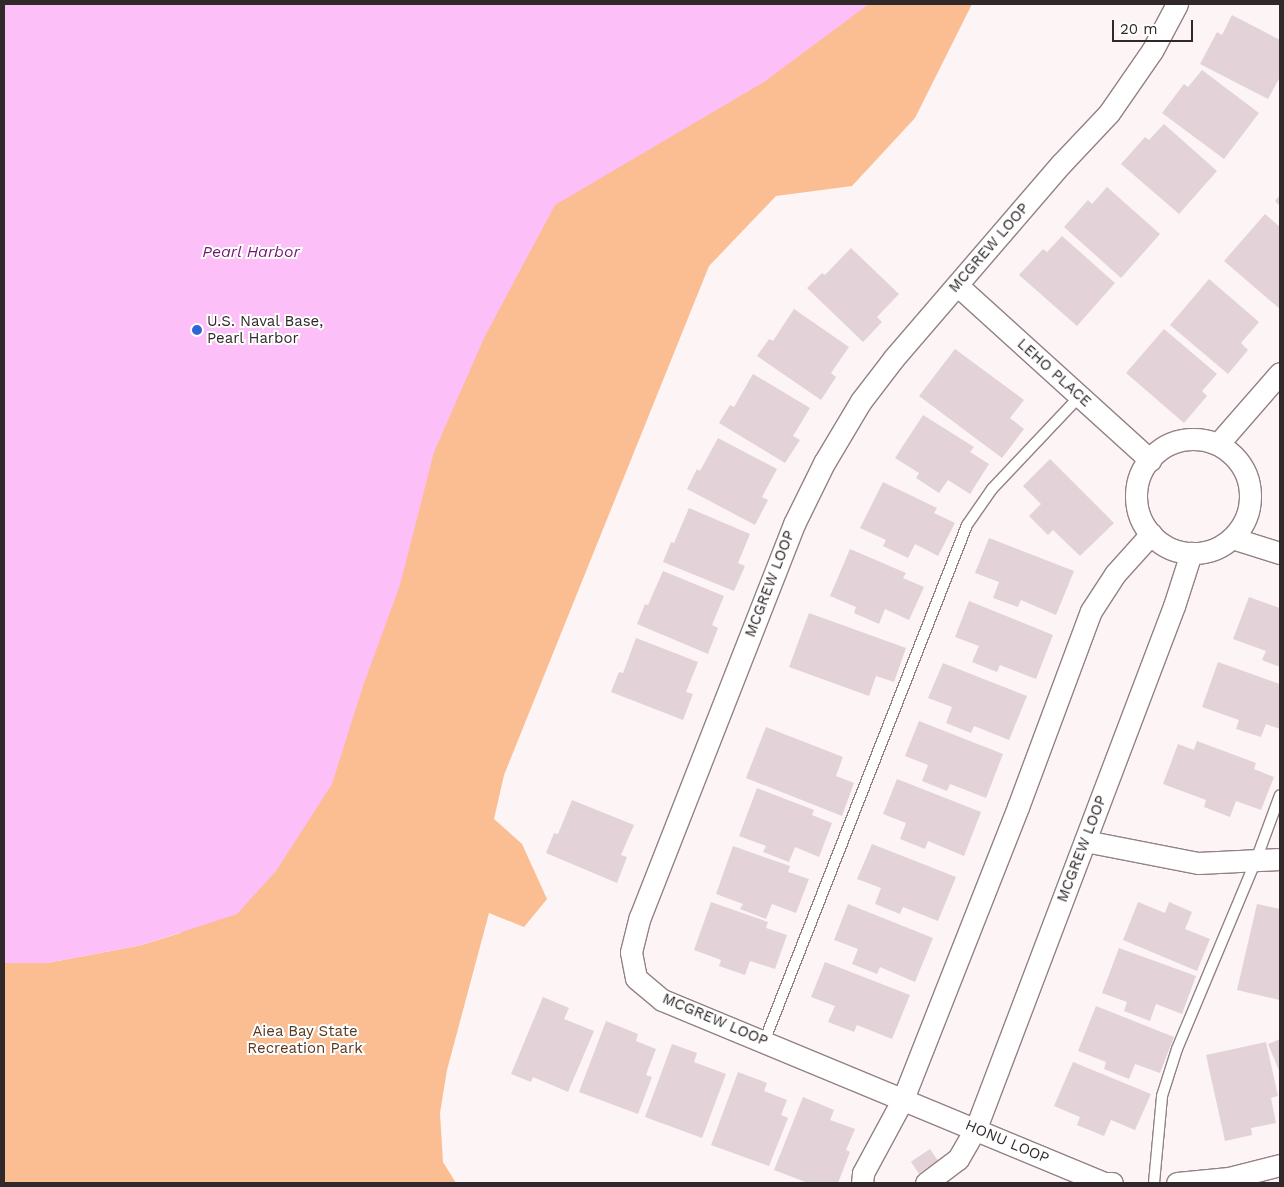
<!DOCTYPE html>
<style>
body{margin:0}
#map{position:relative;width:1284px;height:1187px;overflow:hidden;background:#fcf4f5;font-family:"Work Sans",sans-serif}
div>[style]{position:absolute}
.green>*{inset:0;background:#fbbe92}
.water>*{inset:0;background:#fdbff7}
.building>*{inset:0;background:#e4d2d9;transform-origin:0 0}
.roads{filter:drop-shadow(1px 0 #948283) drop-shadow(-1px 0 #948283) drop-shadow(0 1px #948283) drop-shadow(0 -1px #948283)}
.service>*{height:10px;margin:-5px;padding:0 5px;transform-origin:5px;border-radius:5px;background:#fff}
.minor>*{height:21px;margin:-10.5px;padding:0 10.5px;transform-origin:10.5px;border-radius:10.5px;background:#fff}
.minor>.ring{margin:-10.5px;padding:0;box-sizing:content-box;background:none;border:21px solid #fff;border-radius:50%}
.dots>*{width:14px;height:14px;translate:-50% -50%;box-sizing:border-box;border:2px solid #fff;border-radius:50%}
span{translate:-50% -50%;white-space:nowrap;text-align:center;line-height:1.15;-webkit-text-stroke:4px #fff;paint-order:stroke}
.street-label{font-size:15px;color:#302829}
.poi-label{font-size:15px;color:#302829}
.left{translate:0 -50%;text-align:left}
.park-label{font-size:15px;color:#5a381d}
.water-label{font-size:16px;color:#71186e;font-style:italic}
.frame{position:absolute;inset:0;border:5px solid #302829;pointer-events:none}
.scale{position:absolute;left:1112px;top:20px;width:81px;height:22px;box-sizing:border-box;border:2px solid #302829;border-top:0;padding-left:6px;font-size:15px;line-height:18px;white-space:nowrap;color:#302829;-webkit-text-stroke:4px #fff;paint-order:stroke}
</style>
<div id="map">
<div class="green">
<i style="clip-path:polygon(814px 4px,972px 4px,915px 118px,852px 186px,776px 196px,709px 266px,504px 775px,494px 819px,522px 844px,547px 899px,524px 927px,489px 913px,447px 1070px,440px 1113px,443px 1162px,456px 1183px,4px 1183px,4px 963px,47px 963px,142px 945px,180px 933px,517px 221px)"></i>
</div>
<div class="water">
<i style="clip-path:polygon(4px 4px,869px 4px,764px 82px,555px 205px,485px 336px,434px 452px,400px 585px,363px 686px,332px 784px,276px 871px,237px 914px,142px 945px,47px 963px,4px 963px)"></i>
</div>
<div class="building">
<i style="clip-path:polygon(1232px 15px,1280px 40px,1280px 77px,1268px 99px,1200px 64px,1217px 32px,1222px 35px)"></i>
<i style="clip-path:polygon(1202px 70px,1259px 113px,1224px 159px,1162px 113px,1184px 84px,1188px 87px)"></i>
<i style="clip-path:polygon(1164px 124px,1217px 171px,1179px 214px,1121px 164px,1145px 137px,1149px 140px)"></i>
<i style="clip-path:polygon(1107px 187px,1160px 234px,1121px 278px,1064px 227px,1088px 200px,1092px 204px)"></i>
<i style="clip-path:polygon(1280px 195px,1280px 206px,1275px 201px)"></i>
<i style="clip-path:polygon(1265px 214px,1280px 227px,1280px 309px,1224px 261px)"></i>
<i style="clip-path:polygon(1062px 236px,1115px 283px,1077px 326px,1019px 275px,1043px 249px,1047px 252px)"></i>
<i style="clip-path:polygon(851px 248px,899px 294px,877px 317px,882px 322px,863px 342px,807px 288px,822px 273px,825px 275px)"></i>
<i style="clip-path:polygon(1209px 279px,1259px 322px,1241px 343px,1248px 350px,1228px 374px,1170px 325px)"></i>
<i style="clip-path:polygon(794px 309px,849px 347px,831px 373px,836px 377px,821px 400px,757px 356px,769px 339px,773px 341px)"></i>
<i style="clip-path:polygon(1164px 329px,1217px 374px,1202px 391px,1207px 396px,1184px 423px,1126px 373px)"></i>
<i style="clip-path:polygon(955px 349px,1024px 400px,1010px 418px,1024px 429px,1002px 458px,919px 396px)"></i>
<i style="clip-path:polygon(753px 374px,810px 408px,793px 436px,800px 440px,785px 463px,719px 423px,730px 405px,734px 407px)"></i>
<i style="clip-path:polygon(923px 415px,974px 447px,970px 452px,989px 464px,970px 494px,948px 480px,939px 493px,916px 478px,919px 473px,895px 458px)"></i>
<i style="clip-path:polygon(718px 438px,777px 469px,762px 497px,768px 500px,755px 525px,687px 489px,697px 469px,700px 471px)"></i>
<i style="clip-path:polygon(1050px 459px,1114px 523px,1080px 556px,1053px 530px,1048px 535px,1029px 516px,1041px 504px,1023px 486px)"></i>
<i style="clip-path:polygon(883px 482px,937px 508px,934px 513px,955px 523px,938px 556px,915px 544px,908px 558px,883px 546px,886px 540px,860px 528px)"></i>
<i style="clip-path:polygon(689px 508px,750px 534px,738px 563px,745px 566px,734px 591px,663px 562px,671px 542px,674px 543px)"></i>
<i style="clip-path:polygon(989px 538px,1074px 571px,1056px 615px,1021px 600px,1018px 607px,993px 598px,999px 582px,975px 573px)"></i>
<i style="clip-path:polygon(850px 549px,906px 573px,903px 578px,924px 587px,909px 620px,885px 609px,879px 624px,854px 613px,856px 607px,830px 596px)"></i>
<i style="clip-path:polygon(663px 571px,724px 596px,712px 625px,718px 628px,708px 654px,637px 624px,645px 604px,648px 605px)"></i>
<i style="clip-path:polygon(1249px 597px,1280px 608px,1280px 667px,1262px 660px,1266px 651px,1233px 639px)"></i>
<i style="clip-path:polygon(969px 601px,1053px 635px,1036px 679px,1000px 665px,997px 672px,972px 662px,979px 646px,955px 637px)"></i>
<i style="clip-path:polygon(809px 613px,906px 648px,894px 682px,876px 676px,869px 696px,789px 667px)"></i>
<i style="clip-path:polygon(636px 638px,698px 662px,686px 692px,693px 694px,683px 720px,611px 692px,619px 672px,623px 673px)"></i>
<i style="clip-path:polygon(1218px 662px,1280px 684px,1280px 729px,1266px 724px,1261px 737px,1236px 729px,1239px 720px,1202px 707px)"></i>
<i style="clip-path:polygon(943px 663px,1027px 696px,1009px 740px,974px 726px,971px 733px,946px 723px,952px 707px,928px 698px)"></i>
<i style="clip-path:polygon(919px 721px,1003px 754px,986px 798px,950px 784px,947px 791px,922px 781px,928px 765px,905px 756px)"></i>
<i style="clip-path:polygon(766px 727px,843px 757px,836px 776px,854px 783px,842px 816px,746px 778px)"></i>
<i style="clip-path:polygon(1197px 741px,1256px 763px,1254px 769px,1274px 777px,1261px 810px,1236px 801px,1230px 817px,1204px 807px,1206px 800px,1163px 784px,1178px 744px,1194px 750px)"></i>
<i style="clip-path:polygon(897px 779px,981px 812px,964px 856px,928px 841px,925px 849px,900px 839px,906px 823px,883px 814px)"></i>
<i style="clip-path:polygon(757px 788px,814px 810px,812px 815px,832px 823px,819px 857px,795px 847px,789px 862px,763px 852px,766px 846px,739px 836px)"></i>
<i style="clip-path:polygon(572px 800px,634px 825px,621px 855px,627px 857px,617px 883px,546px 853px,554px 833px,558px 834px)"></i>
<i style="clip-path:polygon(872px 844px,956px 877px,938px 921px,903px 907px,900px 914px,875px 904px,881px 888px,857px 879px)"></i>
<i style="clip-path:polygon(733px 846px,790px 866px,788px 872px,809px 879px,796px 913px,772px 904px,766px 919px,740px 909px,743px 904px,716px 894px)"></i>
<i style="clip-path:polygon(711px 902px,768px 922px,766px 928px,787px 935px,775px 969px,750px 961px,745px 975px,719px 966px,721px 960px,694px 950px)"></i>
<i style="clip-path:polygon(1138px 902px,1165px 913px,1169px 902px,1192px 912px,1185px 929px,1210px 939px,1197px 971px,1123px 940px)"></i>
<i style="clip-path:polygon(848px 904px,933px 938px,915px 982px,880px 967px,877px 974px,852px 964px,858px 949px,834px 940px)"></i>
<i style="clip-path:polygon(1257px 904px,1280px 909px,1280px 1000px,1237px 990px)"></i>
<i style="clip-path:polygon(1119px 948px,1196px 976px,1182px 1014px,1156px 1004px,1150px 1021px,1124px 1011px,1127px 1002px,1102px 993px)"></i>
<i style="clip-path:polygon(825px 962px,910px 995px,892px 1039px,857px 1025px,854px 1032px,828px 1022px,835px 1006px,811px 997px)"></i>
<i style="clip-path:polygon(543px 997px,569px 1008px,564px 1019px,594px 1031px,568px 1092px,533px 1077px,531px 1082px,511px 1074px)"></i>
<i style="clip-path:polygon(1096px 1006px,1174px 1037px,1160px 1073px,1135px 1064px,1129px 1079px,1104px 1069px,1106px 1062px,1078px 1051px)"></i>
<i style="clip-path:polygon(606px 1021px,638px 1034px,636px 1041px,656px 1049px,646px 1075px,652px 1077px,638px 1114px,579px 1092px)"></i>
<i style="clip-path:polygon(1280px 1039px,1280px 1073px,1268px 1044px)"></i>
<i style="clip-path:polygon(1266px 1042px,1278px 1096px,1271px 1098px,1276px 1123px,1251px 1128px,1252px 1135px,1225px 1141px,1206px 1055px)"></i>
<i style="clip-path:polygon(672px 1044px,697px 1053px,694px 1062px,726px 1074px,702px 1138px,645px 1117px)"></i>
<i style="clip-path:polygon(1073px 1062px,1151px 1094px,1135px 1130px,1111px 1120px,1104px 1136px,1077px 1125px,1080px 1117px,1054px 1106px)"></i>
<i style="clip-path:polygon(738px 1072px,767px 1083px,764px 1091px,787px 1100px,781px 1115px,788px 1118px,769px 1166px,711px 1145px)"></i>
<i style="clip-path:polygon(803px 1097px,834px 1110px,830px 1120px,855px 1129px,846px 1150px,850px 1152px,838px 1183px,808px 1183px,774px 1170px)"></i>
<i style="left:930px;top:1149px;width:14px;height:23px;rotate:56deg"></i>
</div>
<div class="roads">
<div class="service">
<i style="left:764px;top:1042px;width:555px;rotate:-68.56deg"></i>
<i style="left:967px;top:525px;width:44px;rotate:-55.2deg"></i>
<i style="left:992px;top:489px;width:128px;rotate:-46.6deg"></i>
<i style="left:1154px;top:1183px;width:87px;rotate:-84.7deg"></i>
<i style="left:1162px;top:1096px;width:49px;rotate:-72.3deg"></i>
<i style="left:1177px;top:1049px;width:205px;rotate:-67.3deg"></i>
<i style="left:1256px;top:860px;width:69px;rotate:-69.7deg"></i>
</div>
<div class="minor">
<i style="left:957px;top:285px;width:261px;rotate:42.2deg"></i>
<i class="ring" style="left:1136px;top:439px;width:93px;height:93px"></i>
<i style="left:1218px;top:444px;width:94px;rotate:-48.9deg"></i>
<i style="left:1232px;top:538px;width:50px;rotate:17.4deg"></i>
<i style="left:1085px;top:841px;width:115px;rotate:11deg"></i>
<i style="left:1198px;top:863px;width:82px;rotate:-2.8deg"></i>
<i style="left:862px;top:1183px;width:10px;rotate:-84deg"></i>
<i style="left:863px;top:1173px;width:84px;rotate:-61.6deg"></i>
<i style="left:903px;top:1099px;width:314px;rotate:-68.5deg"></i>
<i style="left:1018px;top:807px;width:209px;rotate:-69.6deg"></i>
<i style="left:1091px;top:611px;width:44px;rotate:-57deg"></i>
<i style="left:1115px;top:574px;width:54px;rotate:-48deg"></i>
<i style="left:926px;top:1183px;width:40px;rotate:-37deg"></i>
<i style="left:958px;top:1159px;width:36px;rotate:-60deg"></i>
<i style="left:976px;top:1128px;width:558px;rotate:-69.23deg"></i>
<i style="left:1174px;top:606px;width:56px;rotate:-72.2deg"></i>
<i style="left:1112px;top:1183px;width:8px;rotate:180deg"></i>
<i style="left:1104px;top:1183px;width:478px;rotate:-157.5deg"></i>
<i style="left:662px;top:1000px;width:34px;rotate:-140deg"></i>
<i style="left:636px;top:978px;width:26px;rotate:-101deg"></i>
<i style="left:631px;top:952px;width:36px;rotate:-76deg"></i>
<i style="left:640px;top:917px;width:422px;rotate:-68.6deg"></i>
<i style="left:794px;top:524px;width:68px;rotate:-63.8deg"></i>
<i style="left:824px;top:463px;width:72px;rotate:-59.2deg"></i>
<i style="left:861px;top:401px;width:54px;rotate:-52.5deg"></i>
<i style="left:894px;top:358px;width:255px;rotate:-49.3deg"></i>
<i style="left:1060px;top:165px;width:71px;rotate:-46.7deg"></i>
<i style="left:1109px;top:113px;width:75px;rotate:-55.3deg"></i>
<i style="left:1152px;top:51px;width:53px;rotate:-62deg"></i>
<i style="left:1177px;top:1183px;width:52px;rotate:-5.5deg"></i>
<i style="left:1229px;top:1178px;width:53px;rotate:-14.3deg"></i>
</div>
</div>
<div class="dots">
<i style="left:197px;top:330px;background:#3265d4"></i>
</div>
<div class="street-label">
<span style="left:989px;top:248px;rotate:-49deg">MCGREW LOOP</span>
<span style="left:1054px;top:373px;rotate:42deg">LEHO PLACE</span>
<span style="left:770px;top:584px;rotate:-69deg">MCGREW LOOP</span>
<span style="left:1082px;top:849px;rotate:-69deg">MCGREW LOOP</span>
<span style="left:715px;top:1020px;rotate:23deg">MCGREW LOOP</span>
<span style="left:1007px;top:1142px;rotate:23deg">HONU LOOP</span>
</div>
<div class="poi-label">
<span class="left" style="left:207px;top:330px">U.S. Naval Base,<br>Pearl Harbor</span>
</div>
<div class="park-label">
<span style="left:305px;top:1040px">Aiea Bay State<br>Recreation Park</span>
</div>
<div class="water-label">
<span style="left:251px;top:252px">Pearl Harbor</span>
</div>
<div class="frame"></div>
<div class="scale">20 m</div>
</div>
